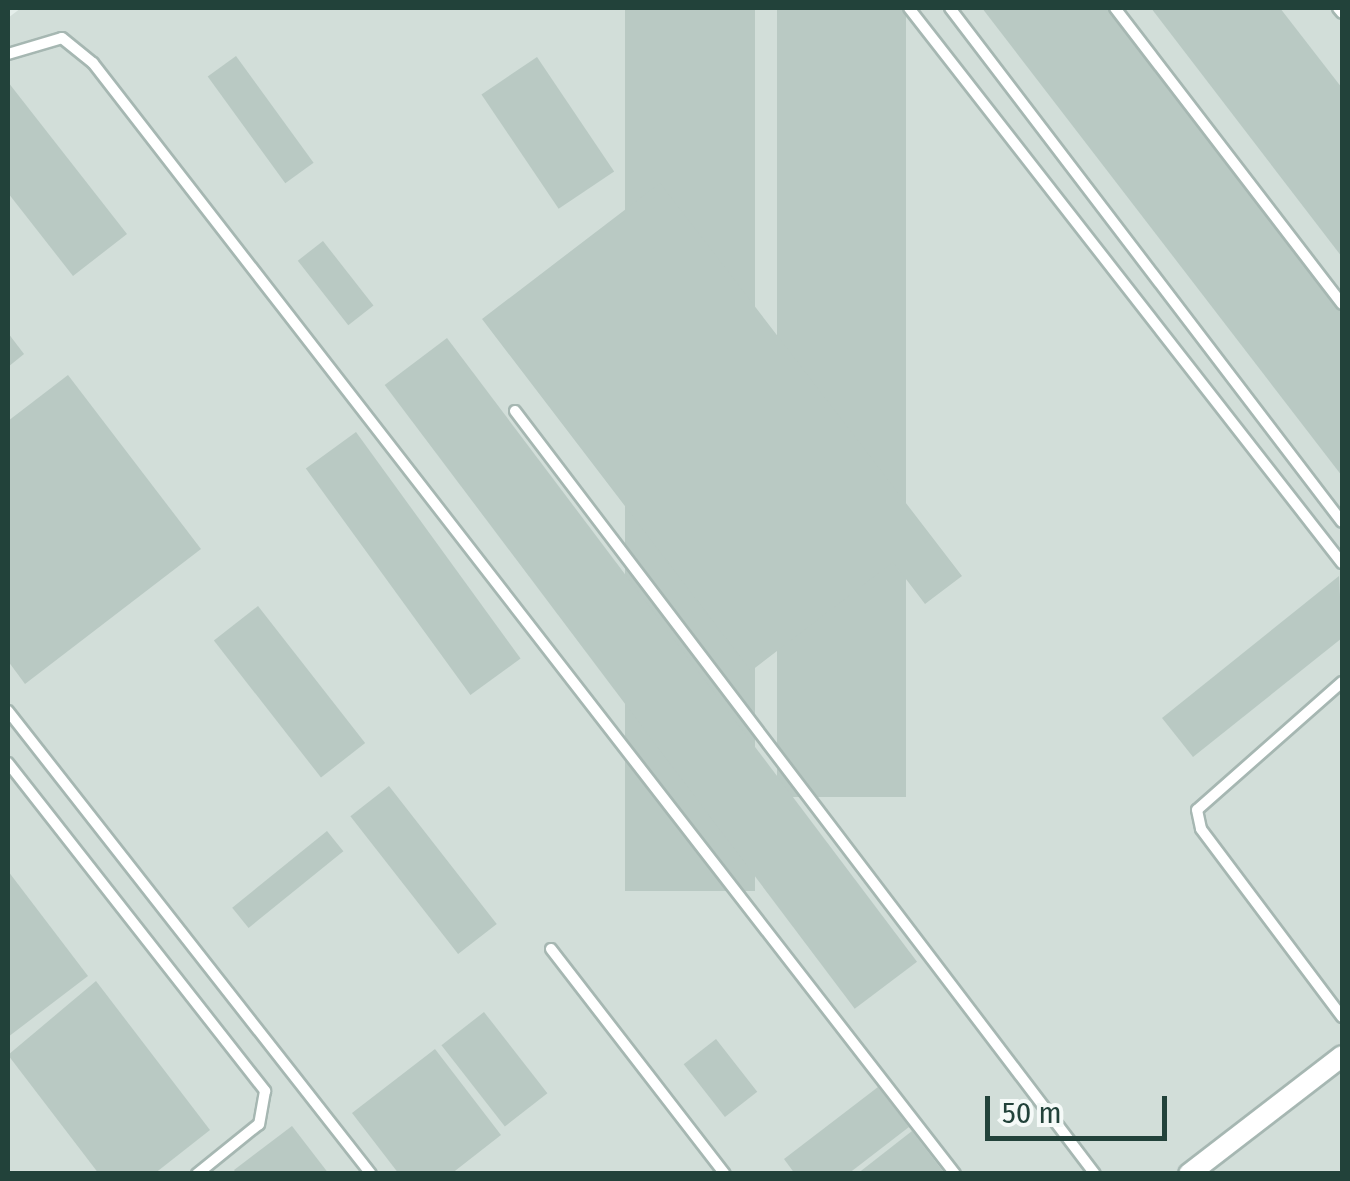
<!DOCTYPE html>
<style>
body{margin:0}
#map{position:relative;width:1350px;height:1181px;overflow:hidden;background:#e4eeea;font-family:"Fira Sans Condensed",sans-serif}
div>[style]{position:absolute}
.built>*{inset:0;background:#d2ded9}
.building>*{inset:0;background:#b9c9c3;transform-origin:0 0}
.roads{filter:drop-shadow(2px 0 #a6b7b2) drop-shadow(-2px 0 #a6b7b2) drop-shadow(0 2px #a6b7b2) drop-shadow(0 -2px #a6b7b2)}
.service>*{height:10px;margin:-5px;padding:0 5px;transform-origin:5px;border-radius:5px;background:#fff}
.minor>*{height:20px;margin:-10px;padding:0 10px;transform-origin:10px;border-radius:10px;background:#fff}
span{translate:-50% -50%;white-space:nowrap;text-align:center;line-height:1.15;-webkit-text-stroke:9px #f5faf8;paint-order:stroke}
.frame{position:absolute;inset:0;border:10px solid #22423a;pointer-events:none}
.scale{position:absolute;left:985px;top:1096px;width:182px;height:45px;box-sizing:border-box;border:5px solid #22423a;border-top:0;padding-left:12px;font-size:30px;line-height:35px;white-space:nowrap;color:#22423a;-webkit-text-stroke:8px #f5faf8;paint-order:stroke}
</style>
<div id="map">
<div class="built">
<i style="clip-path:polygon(21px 8px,1342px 8px,1342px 1173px,8px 1174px,8px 18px)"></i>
</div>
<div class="building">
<i style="left:625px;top:8px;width:130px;height:883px"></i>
<i style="left:777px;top:8px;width:129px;height:789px"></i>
<i style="clip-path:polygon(982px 8px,1112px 8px,1342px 307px,1342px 476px)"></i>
<i style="clip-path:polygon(1151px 8px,1280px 8px,1342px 88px,1342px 257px)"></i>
<i style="left:236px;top:56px;width:132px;height:35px;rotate:54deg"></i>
<i style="left:537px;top:57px;width:138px;height:67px;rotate:56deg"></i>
<i style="clip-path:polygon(8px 82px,127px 234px,73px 276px,8px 193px)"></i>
<i style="clip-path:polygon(660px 183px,962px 576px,925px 604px,893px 562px,751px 671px,482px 319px)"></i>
<i style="left:323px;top:241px;width:82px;height:32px;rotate:52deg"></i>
<i style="clip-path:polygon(8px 333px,24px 354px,8px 367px)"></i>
<i style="left:447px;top:338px;width:781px;height:78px;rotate:53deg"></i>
<i style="clip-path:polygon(68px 375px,201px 549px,25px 684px,8px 661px,8px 421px)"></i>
<i style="left:356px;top:432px;width:280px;height:62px;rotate:54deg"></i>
<i style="clip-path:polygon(1339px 576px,1342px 638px,1193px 757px,1162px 718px)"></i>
<i style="left:258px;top:606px;width:174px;height:56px;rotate:52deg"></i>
<i style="left:389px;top:786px;width:175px;height:49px;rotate:52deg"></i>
<i style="left:327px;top:831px;width:26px;height:122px;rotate:51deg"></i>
<i style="clip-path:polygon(8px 871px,88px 976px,8px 1037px)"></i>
<i style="clip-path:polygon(96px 981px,210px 1130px,154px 1174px,99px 1174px,8px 1055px)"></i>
<i style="left:484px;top:1012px;width:103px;height:54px;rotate:52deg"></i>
<i style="left:716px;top:1039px;width:67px;height:41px;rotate:52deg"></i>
<i style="clip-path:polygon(435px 1049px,501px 1135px,451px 1174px,399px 1174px,352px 1113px)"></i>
<i style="clip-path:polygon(878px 1087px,909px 1127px,848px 1174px,795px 1174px,784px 1159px)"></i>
<i style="clip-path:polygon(292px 1126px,329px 1174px,237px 1174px,234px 1170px)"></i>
<i style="clip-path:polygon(912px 1131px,945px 1174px,857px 1174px)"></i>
</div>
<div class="roads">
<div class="service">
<i style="left:909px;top:8px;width:704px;rotate:52.04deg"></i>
<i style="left:950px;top:8px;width:646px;rotate:52.67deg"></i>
<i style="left:1115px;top:8px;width:373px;rotate:52.5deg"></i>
<i style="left:1338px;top:8px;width:6px;rotate:51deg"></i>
<i style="left:8px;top:54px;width:56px;rotate:-16.5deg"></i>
<i style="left:62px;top:38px;width:40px;rotate:39deg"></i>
<i style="left:93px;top:63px;width:1406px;rotate:52.19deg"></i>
<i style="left:515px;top:411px;width:958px;rotate:52.76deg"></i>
<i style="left:1342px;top:682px;width:193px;rotate:138.6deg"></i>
<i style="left:1197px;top:810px;width:19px;rotate:78deg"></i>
<i style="left:1201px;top:829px;width:235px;rotate:53.1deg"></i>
<i style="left:8px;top:711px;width:588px;rotate:51.9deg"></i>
<i style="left:8px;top:763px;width:417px;rotate:51.9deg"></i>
<i style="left:265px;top:1091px;width:34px;rotate:100deg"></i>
<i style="left:259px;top:1124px;width:80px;rotate:141.1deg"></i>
<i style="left:551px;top:949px;width:284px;rotate:52.3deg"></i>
</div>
<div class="minor">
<i style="left:1189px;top:1174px;width:193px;rotate:-37.6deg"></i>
</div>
</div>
<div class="frame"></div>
<div class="scale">50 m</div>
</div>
